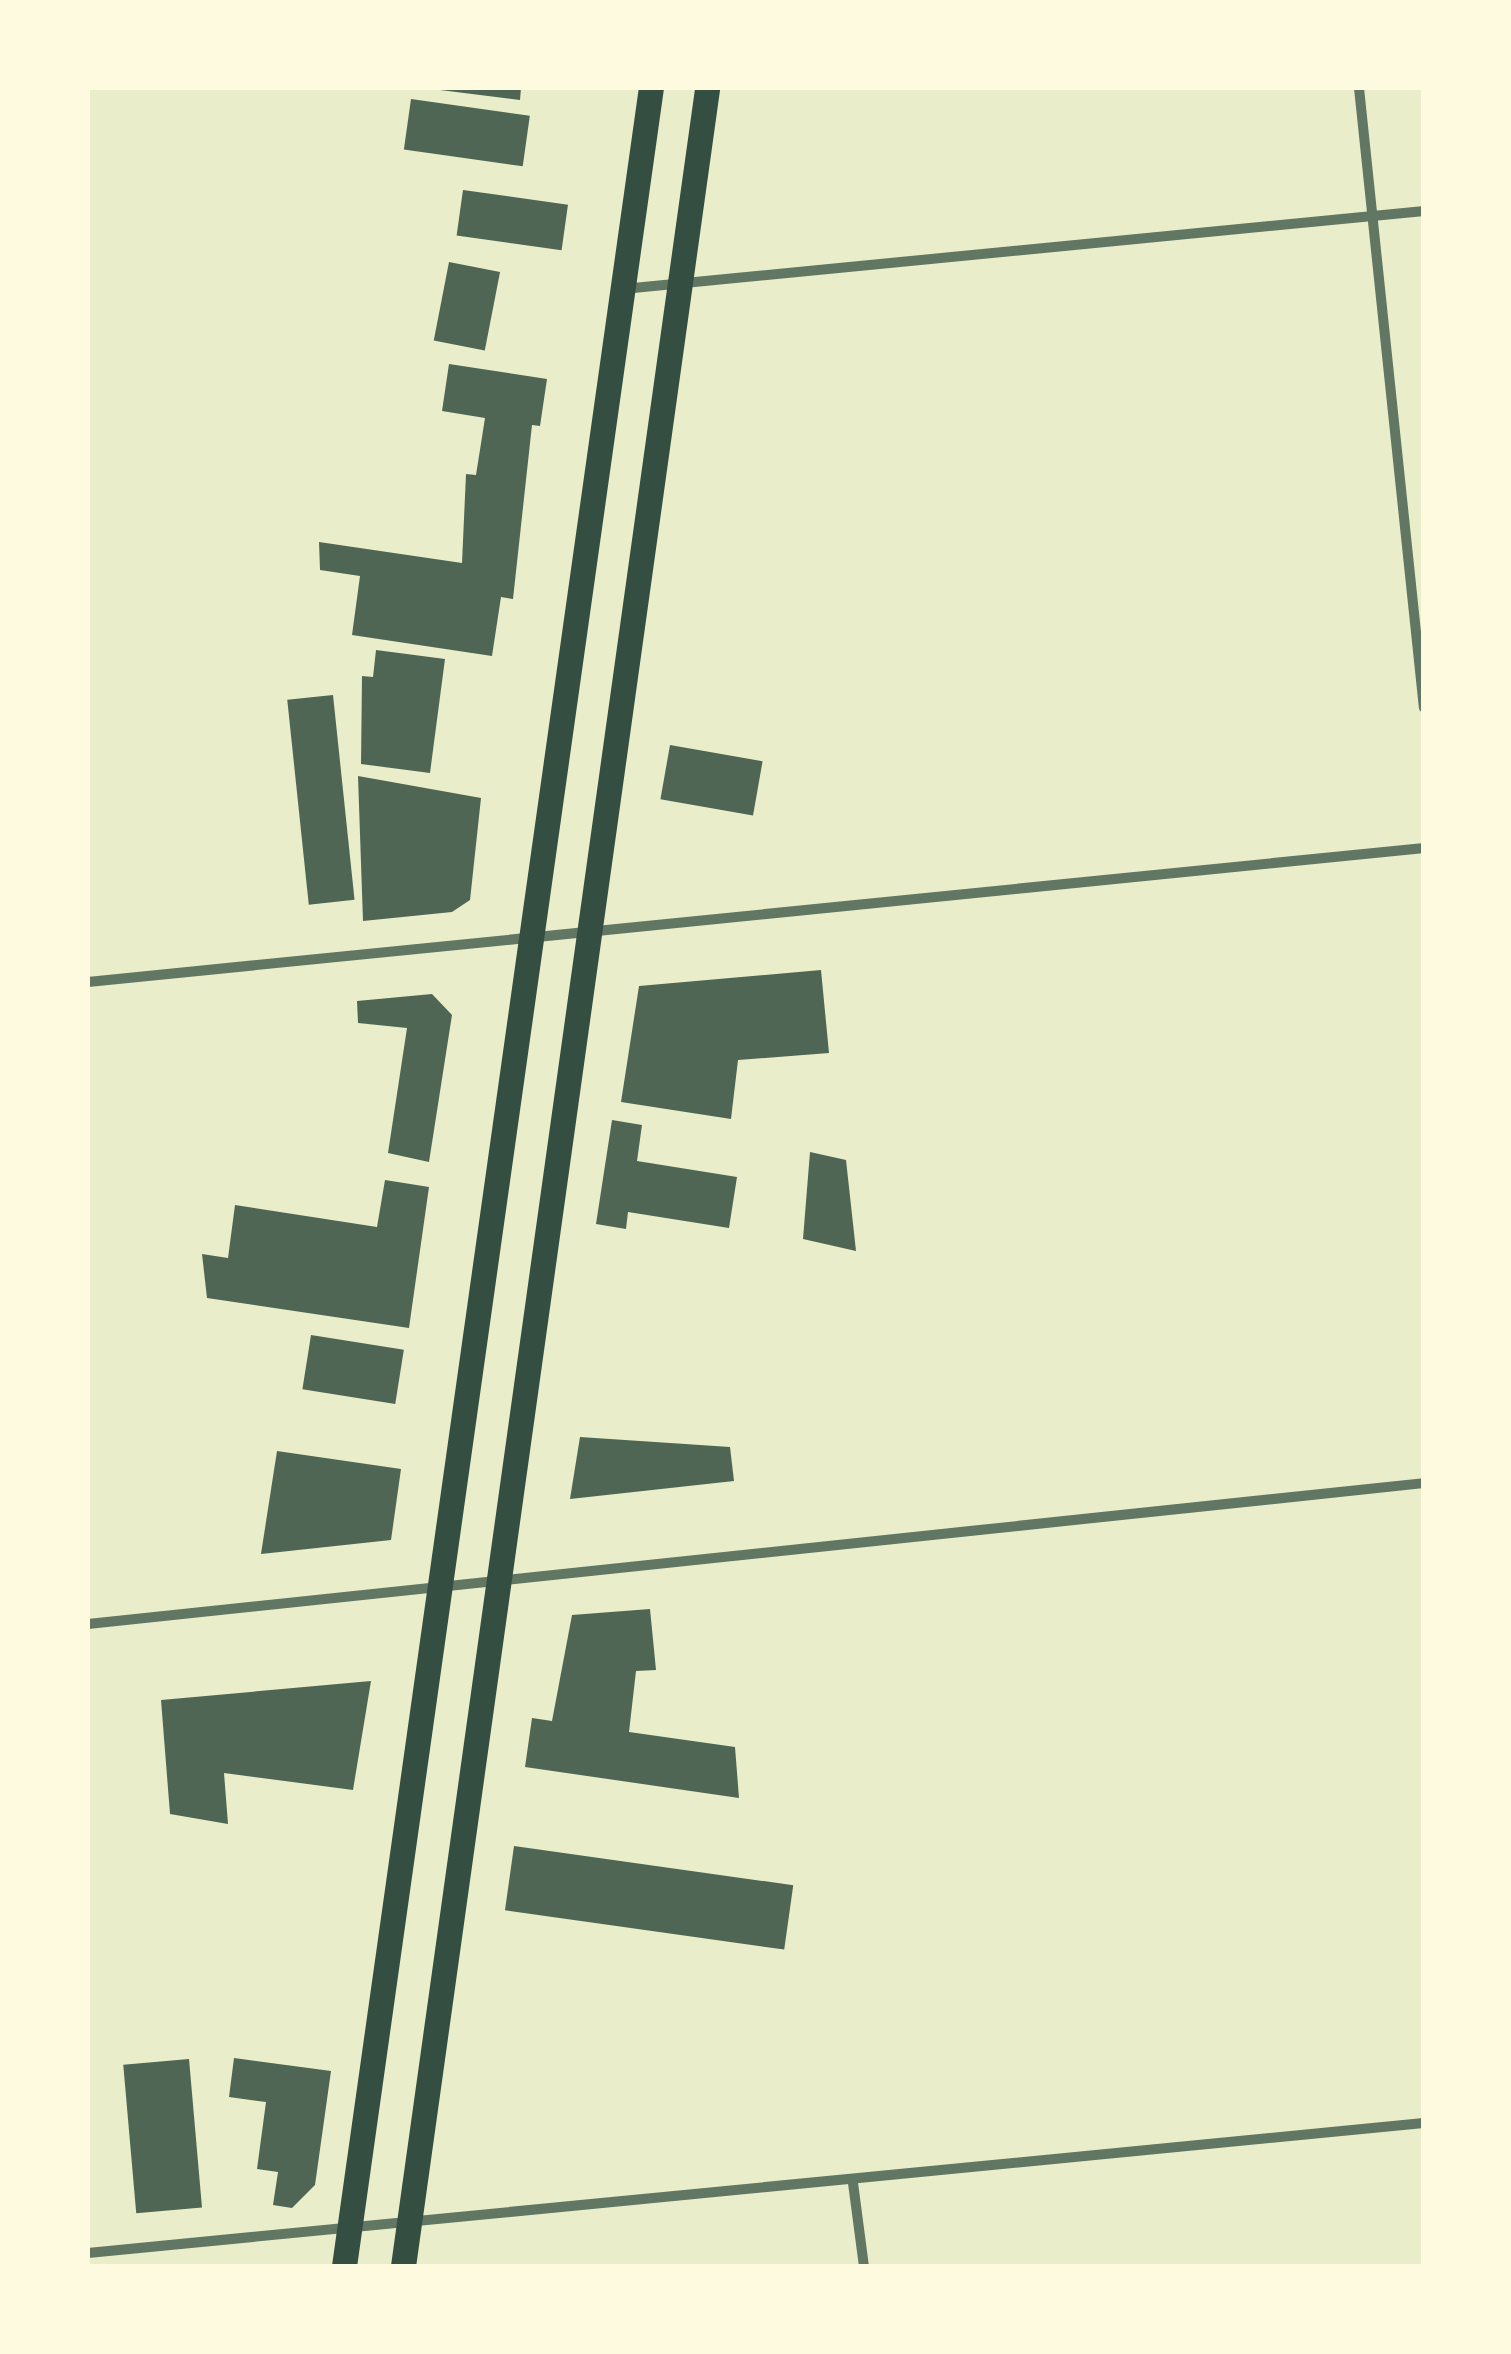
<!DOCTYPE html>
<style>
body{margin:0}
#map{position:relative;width:1511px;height:2354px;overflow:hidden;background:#e9edc9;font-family:Overpass,sans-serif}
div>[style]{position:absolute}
.building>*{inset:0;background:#4f6655;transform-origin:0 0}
.minor>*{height:10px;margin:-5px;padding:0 5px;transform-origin:5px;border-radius:5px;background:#617663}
.primary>*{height:25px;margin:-12.5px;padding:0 12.5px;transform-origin:12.5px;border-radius:12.5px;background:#344e41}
span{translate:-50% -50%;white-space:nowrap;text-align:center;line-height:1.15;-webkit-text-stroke:10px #fefae0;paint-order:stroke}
.frame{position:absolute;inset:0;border:90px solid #fefae0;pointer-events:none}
</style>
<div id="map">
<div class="building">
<i style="clip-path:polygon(424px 88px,521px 88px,520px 100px)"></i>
<i style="left:411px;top:99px;width:120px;height:51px;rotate:8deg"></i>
<i style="left:463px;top:190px;width:106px;height:46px;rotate:8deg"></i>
<i style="left:449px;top:262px;width:52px;height:80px;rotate:11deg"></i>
<i style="clip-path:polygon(449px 364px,547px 379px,540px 426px,532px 425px,513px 599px,501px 597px,492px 656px,352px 635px,360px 576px,320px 570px,319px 542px,462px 563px,466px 474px,476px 475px,485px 418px,442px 411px)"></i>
<i style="clip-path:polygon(376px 650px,445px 659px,430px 773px,361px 764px,362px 676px,373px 677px)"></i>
<i style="left:333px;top:695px;width:206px;height:46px;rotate:84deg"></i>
<i style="left:670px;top:745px;width:94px;height:55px;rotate:10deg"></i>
<i style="clip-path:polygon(358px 776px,481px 798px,470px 900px,452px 912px,363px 921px)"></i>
<i style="clip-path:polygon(821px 970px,829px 1053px,738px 1060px,731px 1119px,621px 1102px,639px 986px)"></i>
<i style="clip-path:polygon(432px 994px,452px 1015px,429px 1162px,388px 1153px,407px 1028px,358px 1023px,357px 1001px)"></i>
<i style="clip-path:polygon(612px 1120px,642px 1125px,637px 1161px,737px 1177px,729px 1228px,628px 1212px,626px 1229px,596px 1224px)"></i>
<i style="clip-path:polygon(810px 1152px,846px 1160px,856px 1251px,803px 1239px)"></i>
<i style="clip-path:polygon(385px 1180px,429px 1187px,409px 1328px,207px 1298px,202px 1254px,228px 1258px,235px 1205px,377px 1227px)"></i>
<i style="left:311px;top:1335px;width:94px;height:55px;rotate:9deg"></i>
<i style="clip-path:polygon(580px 1437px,730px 1447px,734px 1481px,570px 1499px)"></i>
<i style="clip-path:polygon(277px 1451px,401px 1469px,391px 1540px,261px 1554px)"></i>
<i style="clip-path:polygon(650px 1609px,656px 1670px,636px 1671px,629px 1732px,735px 1747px,739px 1798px,525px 1767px,532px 1718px,552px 1721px,572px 1615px)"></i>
<i style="clip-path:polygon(371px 1681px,353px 1790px,224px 1773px,228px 1824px,170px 1814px,161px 1700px)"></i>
<i style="left:514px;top:1846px;width:282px;height:65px;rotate:8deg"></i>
<i style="clip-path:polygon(234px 2058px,331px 2071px,315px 2185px,292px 2208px,273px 2205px,278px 2172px,257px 2169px,266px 2102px,229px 2097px)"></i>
<i style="left:189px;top:2059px;width:149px;height:66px;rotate:85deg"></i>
</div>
<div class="minor">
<i style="left:1359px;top:88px;width:623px;rotate:84.02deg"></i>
<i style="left:623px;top:289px;width:805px;rotate:-5.56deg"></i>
<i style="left:88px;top:982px;width:1343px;rotate:-5.73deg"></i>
<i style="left:88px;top:1624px;width:1343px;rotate:-6.02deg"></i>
<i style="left:853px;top:2183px;width:84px;rotate:82.5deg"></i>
<i style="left:88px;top:2253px;width:1342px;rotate:-5.56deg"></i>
</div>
<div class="primary">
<i style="left:344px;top:2266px;width:2200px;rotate:-81.98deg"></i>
<i style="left:403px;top:2266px;width:2199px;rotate:-82.05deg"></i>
</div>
<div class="frame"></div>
</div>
